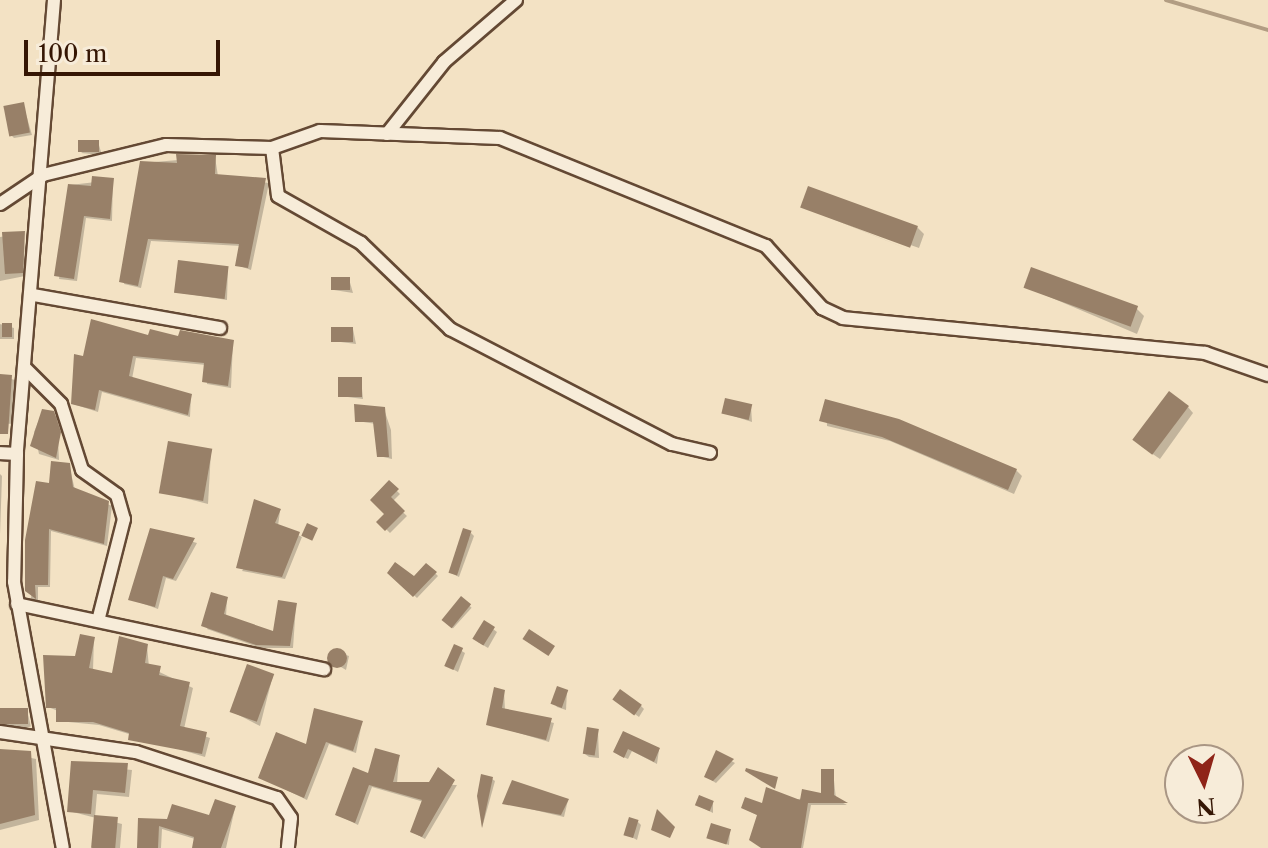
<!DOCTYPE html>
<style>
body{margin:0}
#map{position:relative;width:1268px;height:848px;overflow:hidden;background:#f3e2c4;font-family:"Libre Caslon Text",serif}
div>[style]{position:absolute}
.shadow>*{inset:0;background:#0003;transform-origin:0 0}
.stream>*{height:4px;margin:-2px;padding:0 2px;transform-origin:2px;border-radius:2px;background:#b29d83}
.building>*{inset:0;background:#988068;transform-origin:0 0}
.round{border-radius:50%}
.roads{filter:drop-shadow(2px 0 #644934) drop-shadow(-2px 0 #644934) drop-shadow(0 2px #644934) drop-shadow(0 -2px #644934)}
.street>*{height:12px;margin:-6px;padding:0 6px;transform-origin:6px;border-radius:6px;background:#f7ecd9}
span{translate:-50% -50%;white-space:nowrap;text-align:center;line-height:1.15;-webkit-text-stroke:7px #f7ecd9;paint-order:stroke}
.north{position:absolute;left:1164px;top:744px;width:80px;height:80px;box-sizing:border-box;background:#f7ecd9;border:2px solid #a99684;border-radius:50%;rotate:175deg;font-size:22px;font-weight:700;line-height:32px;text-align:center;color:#351604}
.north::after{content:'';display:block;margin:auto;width:28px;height:36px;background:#8f2418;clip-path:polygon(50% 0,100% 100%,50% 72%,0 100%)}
.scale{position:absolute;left:24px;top:40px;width:196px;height:36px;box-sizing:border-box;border:4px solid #351604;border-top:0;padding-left:10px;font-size:24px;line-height:28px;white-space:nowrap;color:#351604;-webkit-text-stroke:6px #f7ecd9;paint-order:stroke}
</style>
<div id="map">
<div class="shadow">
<i style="clip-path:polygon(23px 104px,32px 135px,14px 138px,11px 135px)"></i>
<i style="clip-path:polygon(98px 142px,102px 155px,81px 153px)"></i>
<i style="clip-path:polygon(215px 157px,218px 176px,269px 183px,251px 270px,237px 265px,241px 246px,151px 241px,141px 288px,124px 284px,142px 163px)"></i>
<i style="clip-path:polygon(113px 180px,112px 221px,86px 218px,77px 281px,59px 279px,70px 185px)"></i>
<i style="clip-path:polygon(803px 207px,917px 227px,924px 234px,919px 248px,809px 209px,917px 253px)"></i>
<i style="clip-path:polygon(24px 233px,25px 276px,0 281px,0 237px)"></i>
<i style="clip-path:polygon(228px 267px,227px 300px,175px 292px)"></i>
<i style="clip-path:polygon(349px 279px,353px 293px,334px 290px)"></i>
<i style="clip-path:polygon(1026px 287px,1137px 309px,1144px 316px,1137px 334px)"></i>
<i style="clip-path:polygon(0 324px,14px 328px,14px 339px,0 339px)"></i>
<i style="clip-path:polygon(353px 329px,356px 344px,333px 341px)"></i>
<i style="clip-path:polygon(150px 338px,233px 342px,231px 388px,207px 384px,206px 365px,136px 358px,132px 379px,191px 396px,190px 417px,102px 392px,98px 412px,73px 404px,84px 358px)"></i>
<i style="clip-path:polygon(0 376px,15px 380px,12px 424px,0 423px)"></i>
<i style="clip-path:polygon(361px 379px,363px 399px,340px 396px)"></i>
<i style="clip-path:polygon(826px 402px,1016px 470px,1022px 476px,1014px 494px,890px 441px,827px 426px)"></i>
<i style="clip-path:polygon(751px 406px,752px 422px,724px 413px)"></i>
<i style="clip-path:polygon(1188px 407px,1193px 413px,1160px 459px,1141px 446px)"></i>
<i style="clip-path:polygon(384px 409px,391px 430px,392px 459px,379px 456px,376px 424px,357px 421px)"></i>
<i style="clip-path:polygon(43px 411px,57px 417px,59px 460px,39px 454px,34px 432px)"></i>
<i style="clip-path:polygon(211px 451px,208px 504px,161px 492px)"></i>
<i style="clip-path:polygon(69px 465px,75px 490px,112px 506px,107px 546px,51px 531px,50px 587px,38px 587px,38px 601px,31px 599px,37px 484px,51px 485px)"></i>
<i style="clip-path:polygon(0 474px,2px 476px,0 535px)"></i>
<i style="clip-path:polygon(389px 483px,400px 494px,392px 502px,407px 516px,390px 533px,379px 522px,387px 514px)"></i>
<i style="clip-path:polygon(280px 511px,278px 526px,302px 537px,285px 579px,242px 571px)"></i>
<i style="clip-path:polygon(152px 530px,197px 543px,176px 581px,166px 578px,158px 609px,130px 599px)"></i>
<i style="clip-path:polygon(471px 533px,474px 536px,459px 577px,449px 572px)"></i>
<i style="clip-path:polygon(427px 565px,438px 576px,417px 598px,390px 573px,414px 579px)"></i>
<i style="clip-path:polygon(227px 599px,226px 617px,275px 634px,296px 605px,293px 648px,261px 648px,207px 629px)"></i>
<i style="left:462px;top:599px;width:13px;height:28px;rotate:42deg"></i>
<i style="clip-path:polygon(485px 623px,497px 632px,488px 648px,478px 642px)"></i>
<i style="clip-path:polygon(94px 638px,93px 671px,113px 675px,147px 646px,149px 667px,193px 688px,184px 729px,210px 738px,205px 757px,99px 725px,58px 721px,58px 711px,48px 707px)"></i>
<i style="clip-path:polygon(455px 647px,465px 653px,458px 672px,447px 666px)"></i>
<i style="clip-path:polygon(331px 650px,349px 656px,346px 670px,329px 660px)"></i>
<i style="clip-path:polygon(273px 675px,260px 726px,233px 712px)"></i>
<i style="clip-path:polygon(504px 691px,505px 710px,554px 723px,549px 742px,489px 724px)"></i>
<i style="clip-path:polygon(567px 691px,566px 710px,557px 707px,554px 703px)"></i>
<i style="clip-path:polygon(618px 702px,641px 706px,644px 709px,639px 717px)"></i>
<i style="left:27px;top:710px;width:17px;height:27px;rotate:77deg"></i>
<i style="clip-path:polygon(362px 722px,356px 753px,329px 744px,307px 800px,260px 777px)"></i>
<i style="clip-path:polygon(598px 731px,599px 758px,589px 757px,585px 754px)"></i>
<i style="clip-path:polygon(624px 734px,659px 750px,657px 764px,632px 751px,628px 759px,619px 755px)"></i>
<i style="clip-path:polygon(0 751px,36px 759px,39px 820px,0 830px)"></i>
<i style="clip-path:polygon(717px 753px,735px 763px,716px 783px,706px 777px)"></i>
<i style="clip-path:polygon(399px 757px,397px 784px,457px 785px,425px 839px,412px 832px,424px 802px,372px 787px,358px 825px,338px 815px,370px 775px)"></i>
<i style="clip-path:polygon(73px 764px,132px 770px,129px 797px,97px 794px,95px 817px,122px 824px,120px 848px,93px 848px,96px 818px,69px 811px)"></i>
<i style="clip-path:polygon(833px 771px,836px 799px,847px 805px,811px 805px,803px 848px,780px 848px,759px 816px,743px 808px,823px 795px)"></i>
<i style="clip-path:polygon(492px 779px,495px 781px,482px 828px,479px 796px)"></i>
<i style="clip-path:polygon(568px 800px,564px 817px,505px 803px)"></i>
<i style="clip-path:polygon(713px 803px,713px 813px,697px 805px)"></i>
<i style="clip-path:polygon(235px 808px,226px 848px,193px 848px,195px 839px,162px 829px,161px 848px,139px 848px,140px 820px,210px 818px)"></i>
<i style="clip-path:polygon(638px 822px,641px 825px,637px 840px,626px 834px)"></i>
<i style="clip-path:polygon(730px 831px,729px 845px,709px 838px)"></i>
</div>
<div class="stream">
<i style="left:1166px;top:0;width:106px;rotate:16.4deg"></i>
</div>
<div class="building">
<i style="left:24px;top:102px;width:31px;height:21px;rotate:79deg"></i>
<i style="left:99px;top:140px;width:12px;height:21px;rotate:90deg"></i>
<i style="clip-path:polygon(176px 154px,216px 155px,215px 174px,266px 178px,248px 268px,235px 266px,239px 244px,148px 239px,138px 286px,119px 282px,140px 161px,177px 163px)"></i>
<i style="clip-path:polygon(92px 176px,114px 178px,110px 219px,84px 216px,74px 279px,54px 276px,68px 184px,91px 186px)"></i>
<i style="left:808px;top:186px;width:117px;height:23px;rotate:20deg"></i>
<i style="clip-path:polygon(25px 231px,23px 273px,5px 274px,2px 232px)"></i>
<i style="left:178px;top:260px;width:51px;height:33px;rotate:7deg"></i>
<i style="left:1031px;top:267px;width:114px;height:22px;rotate:20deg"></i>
<i style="left:350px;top:277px;width:13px;height:19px;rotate:90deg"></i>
<i style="clip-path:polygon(91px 319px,148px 335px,150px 329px,178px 336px,180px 330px,234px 340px,228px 386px,202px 382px,204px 363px,133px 356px,129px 376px,192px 394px,188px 415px,99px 390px,95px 410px,71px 404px,74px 354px,83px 356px)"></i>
<i style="left:2px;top:323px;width:10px;height:14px"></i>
<i style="left:331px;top:327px;width:22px;height:15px"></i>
<i style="clip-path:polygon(0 374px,12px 375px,8px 434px,0 434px)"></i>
<i style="left:362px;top:377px;width:20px;height:24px;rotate:90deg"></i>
<i style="left:1169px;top:391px;width:25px;height:61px;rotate:37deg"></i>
<i style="left:725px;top:398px;width:28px;height:16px;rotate:13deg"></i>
<i style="clip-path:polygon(825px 399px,899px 419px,1017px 469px,1008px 490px,882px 437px,819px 421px)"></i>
<i style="clip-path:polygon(354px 404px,385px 407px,389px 457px,377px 457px,373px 422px,355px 422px)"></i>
<i style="clip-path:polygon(42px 409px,54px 411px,61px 432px,56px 458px,30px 446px)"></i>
<i style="left:168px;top:441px;width:45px;height:53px;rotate:10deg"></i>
<i style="clip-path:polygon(51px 461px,70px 463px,73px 487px,109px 501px,104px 544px,49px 529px,48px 585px,35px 585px,36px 599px,25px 591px,25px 540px,36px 481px,49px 483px)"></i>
<i style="clip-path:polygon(389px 480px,399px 489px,391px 497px,405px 511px,385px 531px,376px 522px,384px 514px,370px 500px)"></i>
<i style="clip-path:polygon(254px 499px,281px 509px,275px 523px,300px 532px,282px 577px,236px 568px)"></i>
<i style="left:307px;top:523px;width:12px;height:14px;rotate:24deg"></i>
<i style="clip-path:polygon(150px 528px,195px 538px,173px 579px,163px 576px,155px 607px,128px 600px)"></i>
<i style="left:463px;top:528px;width:9px;height:47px;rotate:18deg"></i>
<i style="clip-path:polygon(395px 562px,414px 576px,426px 563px,437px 572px,413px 597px,387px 573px)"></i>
<i style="clip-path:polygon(211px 592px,228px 597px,224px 614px,273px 631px,278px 600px,297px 603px,290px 646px,256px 645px,201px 626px)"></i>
<i style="left:461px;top:596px;width:13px;height:31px;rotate:39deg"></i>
<i style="left:484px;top:620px;width:13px;height:22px;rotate:32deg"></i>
<i style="left:529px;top:629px;width:31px;height:12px;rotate:33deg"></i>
<i style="clip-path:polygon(80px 634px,95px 637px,89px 668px,112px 673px,119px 636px,148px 644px,145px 663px,161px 666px,159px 675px,190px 682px,180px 726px,207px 732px,202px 754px,128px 740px,129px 733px,93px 722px,56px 722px,56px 708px,46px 708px,43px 655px,75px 656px)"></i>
<i style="left:454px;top:644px;width:10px;height:24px;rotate:24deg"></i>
<i class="round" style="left:327px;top:648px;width:20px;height:20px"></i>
<i style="left:247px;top:664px;width:29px;height:51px;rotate:20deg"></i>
<i style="left:557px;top:686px;width:12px;height:19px;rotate:20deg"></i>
<i style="clip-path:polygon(494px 687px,505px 690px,502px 708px,552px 718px,546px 740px,486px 725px)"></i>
<i style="left:620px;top:689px;width:27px;height:13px;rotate:36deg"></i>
<i style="left:28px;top:708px;width:16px;height:28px;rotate:90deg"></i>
<i style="clip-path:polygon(314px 708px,363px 721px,353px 751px,326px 742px,304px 798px,258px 778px,276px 732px,306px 744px)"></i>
<i style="left:587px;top:727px;width:12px;height:27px;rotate:9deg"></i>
<i style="clip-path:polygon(623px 731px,660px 748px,654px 762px,628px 749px,624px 758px,613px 752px)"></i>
<i style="clip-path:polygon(375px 748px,400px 755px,393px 782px,429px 782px,438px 767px,455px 780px,422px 837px,410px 832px,422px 800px,369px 785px,355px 823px,335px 815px,353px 767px,368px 773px)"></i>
<i style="clip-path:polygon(0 749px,31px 751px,35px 815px,0 824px)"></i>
<i style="clip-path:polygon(716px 750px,734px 759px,713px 781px,704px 777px)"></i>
<i style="clip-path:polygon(71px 761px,128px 763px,125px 793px,93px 790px,91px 814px,67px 812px)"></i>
<i style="clip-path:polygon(746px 768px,778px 777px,775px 789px,745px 771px)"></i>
<i style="clip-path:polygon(821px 769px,834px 769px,834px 795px,848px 803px,808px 803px,801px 848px,761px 848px,749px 840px,757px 815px,741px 808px,745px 797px,762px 803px,766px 787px,800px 800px,802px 789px,821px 793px)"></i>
<i style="clip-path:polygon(481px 774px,493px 777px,482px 828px,477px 796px)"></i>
<i style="clip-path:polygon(512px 780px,569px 799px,561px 815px,502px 804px)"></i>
<i style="left:699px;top:795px;width:16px;height:11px;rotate:22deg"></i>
<i style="clip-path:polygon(215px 799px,236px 806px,221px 848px,192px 848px,194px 837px,159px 826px,158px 848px,137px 848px,138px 818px,167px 819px,172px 804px,209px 815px)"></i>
<i style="clip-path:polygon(657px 809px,675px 827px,670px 838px,651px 830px)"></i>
<i style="left:94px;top:815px;width:24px;height:33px;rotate:5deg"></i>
<i style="left:629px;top:817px;width:10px;height:19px;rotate:17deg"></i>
<i style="left:711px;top:823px;width:21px;height:16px;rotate:17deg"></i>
</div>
<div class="roads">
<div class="street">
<i style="left:54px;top:0;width:456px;rotate:94.7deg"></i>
<i style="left:17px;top:454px;width:128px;rotate:91.3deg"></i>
<i style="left:14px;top:582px;width:270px;rotate:79.6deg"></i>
<i style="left:387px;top:134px;width:92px;rotate:-51.6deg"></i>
<i style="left:444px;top:62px;width:95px;rotate:-40.7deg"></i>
<i style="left:272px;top:148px;width:48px;rotate:82.9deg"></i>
<i style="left:278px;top:196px;width:95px;rotate:29.5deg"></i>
<i style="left:361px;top:243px;width:124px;rotate:44deg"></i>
<i style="left:450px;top:329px;width:250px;rotate:27.4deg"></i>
<i style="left:672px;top:444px;width:39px;rotate:13deg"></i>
<i style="left:0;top:204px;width:52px;rotate:-34deg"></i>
<i style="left:43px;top:175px;width:127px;rotate:-13.7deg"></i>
<i style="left:166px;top:145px;width:106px;rotate:1.6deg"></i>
<i style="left:272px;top:148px;width:51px;rotate:-19.5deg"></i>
<i style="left:320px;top:131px;width:180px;rotate:2.2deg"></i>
<i style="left:500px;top:138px;width:287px;rotate:22.1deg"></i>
<i style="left:766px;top:246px;width:84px;rotate:47.9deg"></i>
<i style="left:822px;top:308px;width:23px;rotate:25deg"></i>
<i style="left:843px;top:318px;width:364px;rotate:5.5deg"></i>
<i style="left:1205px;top:353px;width:67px;rotate:19.2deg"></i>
<i style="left:33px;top:295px;width:190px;rotate:10deg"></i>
<i style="left:25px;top:368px;width:51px;rotate:45deg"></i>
<i style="left:61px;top:404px;width:69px;rotate:72.3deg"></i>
<i style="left:82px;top:470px;width:43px;rotate:35.5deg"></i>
<i style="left:117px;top:495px;width:25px;rotate:74deg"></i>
<i style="left:124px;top:519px;width:105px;rotate:104.3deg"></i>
<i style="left:0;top:453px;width:17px;rotate:3deg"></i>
<i style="left:17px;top:604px;width:314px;rotate:12deg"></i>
<i style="left:0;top:732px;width:137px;rotate:8.4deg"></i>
<i style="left:136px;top:752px;width:148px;rotate:18.1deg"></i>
<i style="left:277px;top:798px;width:24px;rotate:55deg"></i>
<i style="left:291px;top:818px;width:30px;rotate:96deg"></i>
</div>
</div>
<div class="north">N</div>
<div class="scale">100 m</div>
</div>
